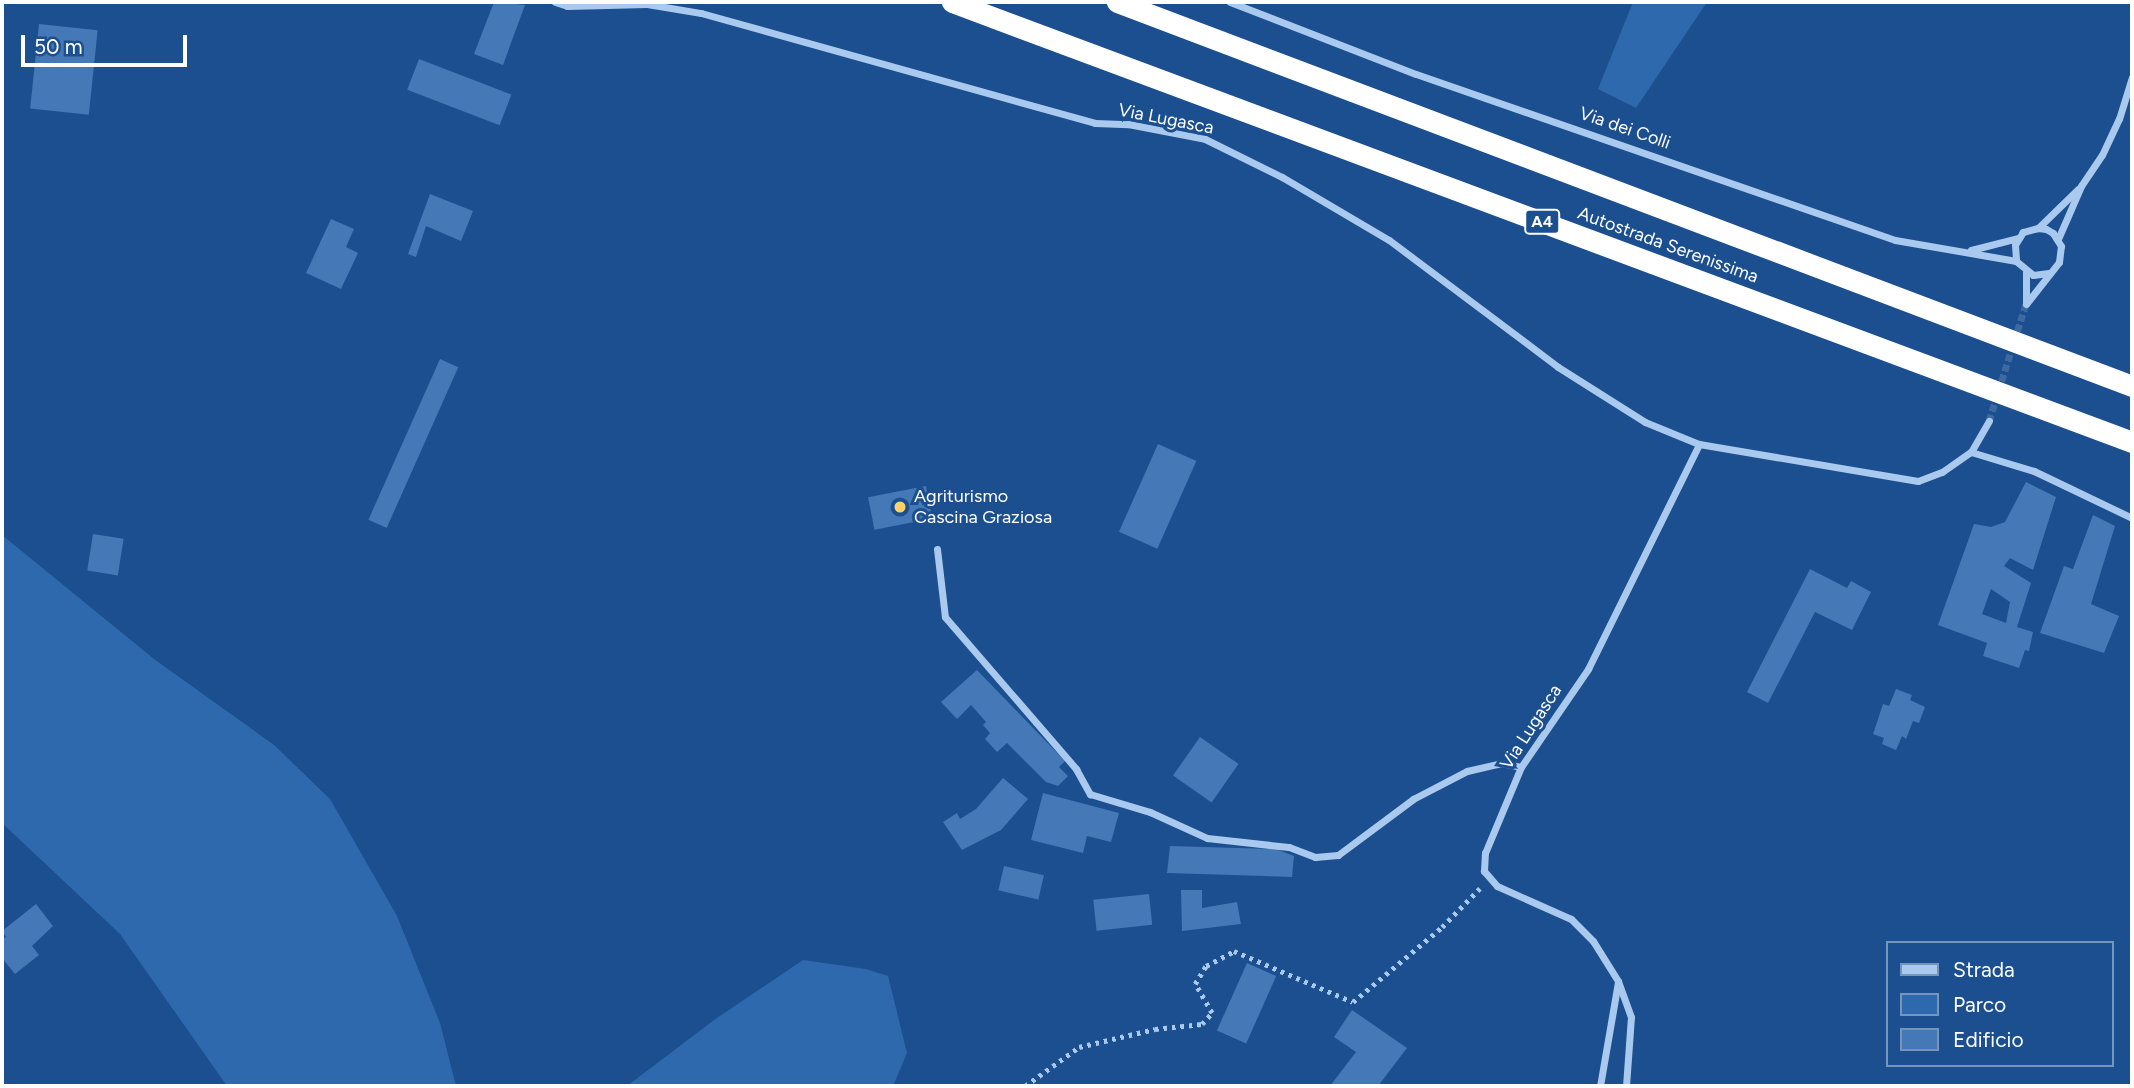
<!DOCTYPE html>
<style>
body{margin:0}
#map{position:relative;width:2134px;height:1088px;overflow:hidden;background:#1b4f8f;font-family:Figtree,sans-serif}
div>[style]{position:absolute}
.green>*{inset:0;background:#2e69ad}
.building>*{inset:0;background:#4478b7;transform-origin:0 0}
.minor-tunnel>*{height:7px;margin-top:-3.5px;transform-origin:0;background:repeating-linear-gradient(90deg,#3d69a0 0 7px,transparent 0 10.5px)}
.path>*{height:4.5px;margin-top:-2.25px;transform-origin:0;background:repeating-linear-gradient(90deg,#a9c9ee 0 3.5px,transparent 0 8.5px)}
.minor>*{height:7px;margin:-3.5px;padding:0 3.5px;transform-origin:3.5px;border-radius:3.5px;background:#a9c9ee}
.motorway>*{height:21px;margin:-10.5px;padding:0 10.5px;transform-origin:10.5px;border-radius:10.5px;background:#fff}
.dots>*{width:19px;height:19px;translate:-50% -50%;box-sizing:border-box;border:4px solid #1b4f8f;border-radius:50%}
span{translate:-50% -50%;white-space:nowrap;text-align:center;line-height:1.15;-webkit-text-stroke:6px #1b4f8f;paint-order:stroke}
.shield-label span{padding:2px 5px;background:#1b4f8f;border:2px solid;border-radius:5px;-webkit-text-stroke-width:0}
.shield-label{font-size:16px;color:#fff;font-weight:700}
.street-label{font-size:18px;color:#fff}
.poi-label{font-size:18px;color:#fff}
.left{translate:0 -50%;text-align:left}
.frame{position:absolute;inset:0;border:4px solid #fff;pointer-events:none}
.legend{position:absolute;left:1886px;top:941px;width:228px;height:126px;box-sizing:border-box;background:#1b4f8f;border:2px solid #7695bc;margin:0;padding:9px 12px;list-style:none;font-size:21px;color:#fff}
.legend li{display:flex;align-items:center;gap:14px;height:35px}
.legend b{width:35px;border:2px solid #7695bc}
.scale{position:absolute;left:21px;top:35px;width:166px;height:32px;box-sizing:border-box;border:4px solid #fff;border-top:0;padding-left:9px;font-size:21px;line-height:24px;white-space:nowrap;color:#fff;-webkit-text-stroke:5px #1b4f8f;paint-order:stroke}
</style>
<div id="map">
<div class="green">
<i style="clip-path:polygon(1633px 2px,1707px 2px,1636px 108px,1598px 89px)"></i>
<i style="clip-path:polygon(2px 535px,154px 659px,274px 745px,330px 799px,397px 916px,440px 1023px,456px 1086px,227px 1086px,120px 934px,2px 823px)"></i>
<i style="clip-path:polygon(803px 960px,866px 969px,888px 976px,907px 1053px,893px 1086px,627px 1086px,714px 1020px)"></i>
</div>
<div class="building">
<i style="clip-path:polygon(494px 2px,525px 5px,503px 65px,474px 54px)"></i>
<i style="left:39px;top:24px;width:59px;height:85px;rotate:6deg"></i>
<i style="left:419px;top:59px;width:99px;height:33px;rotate:21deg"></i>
<i style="clip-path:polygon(430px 194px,473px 211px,461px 241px,426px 226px,416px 257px,408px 254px)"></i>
<i style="clip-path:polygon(331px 219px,354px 229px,346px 247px,358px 253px,341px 289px,306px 273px)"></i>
<i style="left:440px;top:359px;width:20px;height:176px;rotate:24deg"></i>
<i style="left:1158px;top:444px;width:42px;height:96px;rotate:24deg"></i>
<i style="clip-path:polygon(evenodd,2026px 482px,2056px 497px,2033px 570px,2010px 558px,2004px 566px,2031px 583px,2017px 627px,2033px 632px,2029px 651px,2025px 650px,2019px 668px,1983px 656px,1987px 643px,1938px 625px,1974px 524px,1991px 527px,2005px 522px,2026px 482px,1991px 589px,2010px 602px,2006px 623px,1982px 614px,1991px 589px)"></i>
<i style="left:926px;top:486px;width:33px;height:59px;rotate:79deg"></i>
<i style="clip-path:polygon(2093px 515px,2115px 526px,2091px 604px,2119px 616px,2104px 653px,2040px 633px,2064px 566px,2073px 569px)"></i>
<i style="left:93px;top:534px;width:31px;height:37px;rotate:9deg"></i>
<i style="clip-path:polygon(1810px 569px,1847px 588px,1851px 581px,1871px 592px,1852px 630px,1815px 612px,1768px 703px,1747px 692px)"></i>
<i style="clip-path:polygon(977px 670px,1065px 761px,1059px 767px,1068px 776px,1058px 786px,1046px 782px,1007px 743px,997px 752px,985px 739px,990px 733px,983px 725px,986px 722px,971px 705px,957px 719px,941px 702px)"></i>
<i style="clip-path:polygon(1896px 689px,1912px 695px,1910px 700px,1925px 707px,1919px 723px,1913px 721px,1906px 739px,1902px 736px,1896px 750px,1882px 744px,1884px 738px,1873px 734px,1883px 704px,1889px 706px)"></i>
<i style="left:1200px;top:737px;width:47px;height:47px;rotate:35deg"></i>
<i style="clip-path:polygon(1003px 778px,1028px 799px,1001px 830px,962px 850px,943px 822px,957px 813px,960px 819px,976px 809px)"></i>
<i style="clip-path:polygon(1043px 793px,1119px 813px,1111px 842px,1087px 836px,1083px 853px,1031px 840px)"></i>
<i style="clip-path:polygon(1170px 846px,1276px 849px,1294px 856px,1292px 877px,1167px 873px)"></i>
<i style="left:1004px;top:866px;width:41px;height:25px;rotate:13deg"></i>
<i style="clip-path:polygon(1181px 890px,1202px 890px,1202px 908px,1237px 902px,1241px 924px,1182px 931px)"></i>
<i style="left:1149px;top:894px;width:31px;height:56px;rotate:84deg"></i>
<i style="clip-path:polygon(36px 904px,53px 926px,32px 946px,39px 955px,15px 974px,2px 958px,2px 940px,6px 937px,2px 931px)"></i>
<i style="left:1247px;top:963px;width:32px;height:74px;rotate:24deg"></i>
<i style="clip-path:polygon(1352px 1010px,1407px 1048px,1378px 1086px,1330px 1086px,1356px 1052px,1334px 1037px)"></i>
</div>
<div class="minor-tunnel">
<i style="left:1989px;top:421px;width:123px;rotate:-72.5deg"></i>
</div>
<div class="path">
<i style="left:1025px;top:1086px;width:67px;rotate:-35.8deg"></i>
<i style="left:1079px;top:1047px;width:78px;rotate:-13.3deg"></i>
<i style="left:1155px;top:1029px;width:47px;rotate:-6.1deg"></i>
<i style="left:1202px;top:1024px;width:15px;rotate:-48deg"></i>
<i style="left:1212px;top:1013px;width:34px;rotate:-120deg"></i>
<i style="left:1195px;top:984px;width:21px;rotate:-59deg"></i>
<i style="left:1206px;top:966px;width:32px;rotate:-28deg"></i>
<i style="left:1234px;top:951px;width:129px;rotate:23.2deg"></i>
<i style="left:1353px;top:1002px;width:116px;rotate:-40.1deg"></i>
<i style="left:1442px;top:927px;width:54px;rotate:-45.7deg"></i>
</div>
<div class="minor">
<i style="left:555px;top:2px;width:13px;rotate:18deg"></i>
<i style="left:567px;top:6px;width:80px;rotate:-1.4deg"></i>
<i style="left:647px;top:4px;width:55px;rotate:9.5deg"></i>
<i style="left:701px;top:13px;width:409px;rotate:15.6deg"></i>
<i style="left:1095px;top:123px;width:33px;rotate:2deg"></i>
<i style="left:1128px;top:124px;width:78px;rotate:11deg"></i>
<i style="left:1205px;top:139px;width:86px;rotate:26.3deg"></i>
<i style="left:1282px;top:177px;width:124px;rotate:30.5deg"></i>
<i style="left:1389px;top:240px;width:211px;rotate:36.9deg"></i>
<i style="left:1558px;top:367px;width:103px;rotate:32.3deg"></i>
<i style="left:1645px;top:422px;width:58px;rotate:22.2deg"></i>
<i style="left:1230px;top:2px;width:199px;rotate:21.2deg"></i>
<i style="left:1416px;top:74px;width:507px;rotate:19.11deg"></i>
<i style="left:1895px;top:240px;width:123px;rotate:9.8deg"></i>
<i style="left:2038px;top:228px;width:56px;rotate:-44.3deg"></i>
<i style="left:2058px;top:239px;width:58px;rotate:-66.5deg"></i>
<i style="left:2081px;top:186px;width:37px;rotate:-56deg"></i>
<i style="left:2102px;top:155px;width:40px;rotate:-65deg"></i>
<i style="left:2119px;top:119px;width:44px;rotate:-72.8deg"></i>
<i style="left:1971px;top:250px;width:49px;rotate:-14.3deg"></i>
<i style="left:2026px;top:303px;width:31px;rotate:-90deg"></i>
<i style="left:2026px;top:304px;width:53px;rotate:-51.8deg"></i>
<i style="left:2059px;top:262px;width:16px;rotate:-83deg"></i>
<i style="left:2061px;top:246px;width:15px;rotate:-122deg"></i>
<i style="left:2053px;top:233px;width:8px;rotate:-150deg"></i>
<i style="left:2046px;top:229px;width:8px;rotate:-173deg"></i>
<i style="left:2038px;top:228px;width:16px;rotate:165deg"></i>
<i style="left:2023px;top:232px;width:15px;rotate:122deg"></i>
<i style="left:2015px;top:245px;width:16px;rotate:86deg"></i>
<i style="left:2016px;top:261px;width:22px;rotate:39deg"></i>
<i style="left:2033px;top:275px;width:16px;rotate:-7deg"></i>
<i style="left:1971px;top:452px;width:66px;rotate:16.8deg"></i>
<i style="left:2034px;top:471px;width:109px;rotate:25.6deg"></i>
<i style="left:937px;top:549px;width:68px;rotate:83.3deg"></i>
<i style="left:945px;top:617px;width:201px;rotate:49.2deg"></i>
<i style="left:1076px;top:769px;width:29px;rotate:61deg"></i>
<i style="left:1090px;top:794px;width:63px;rotate:16.7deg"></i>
<i style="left:1150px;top:812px;width:63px;rotate:24.5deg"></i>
<i style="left:1207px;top:838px;width:82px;rotate:6.3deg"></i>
<i style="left:1289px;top:847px;width:28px;rotate:21deg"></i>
<i style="left:1315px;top:857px;width:23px;rotate:-5deg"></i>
<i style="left:1338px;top:855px;width:94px;rotate:-36.7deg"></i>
<i style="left:1413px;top:799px;width:61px;rotate:-27.4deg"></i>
<i style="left:1467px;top:771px;width:35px;rotate:-13deg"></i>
<i style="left:1501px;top:763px;width:20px;rotate:11deg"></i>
<i style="left:1600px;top:1086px;width:106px;rotate:-80.2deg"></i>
<i style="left:1626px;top:1086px;width:69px;rotate:-85.9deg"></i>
<i style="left:1631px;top:1017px;width:38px;rotate:-110deg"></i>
<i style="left:1618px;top:981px;width:47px;rotate:-122deg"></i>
<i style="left:1593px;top:941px;width:31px;rotate:-135deg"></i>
<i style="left:1571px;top:919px;width:81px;rotate:-156deg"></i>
<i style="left:1497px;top:886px;width:20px;rotate:-131deg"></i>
<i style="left:1484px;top:871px;width:18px;rotate:-87deg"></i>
<i style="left:1485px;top:853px;width:93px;rotate:-67.3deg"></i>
<i style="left:1521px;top:767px;width:119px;rotate:-55.6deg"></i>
<i style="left:1588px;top:669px;width:251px;rotate:-63.7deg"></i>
<i style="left:1699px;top:444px;width:222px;rotate:9.6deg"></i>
<i style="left:1918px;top:481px;width:26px;rotate:-21deg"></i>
<i style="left:1942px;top:472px;width:35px;rotate:-35deg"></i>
<i style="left:1971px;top:452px;width:36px;rotate:-60deg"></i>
</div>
<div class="motorway">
<i style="left:952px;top:2px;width:1259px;rotate:20.45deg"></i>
<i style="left:1117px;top:2px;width:1085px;rotate:20.72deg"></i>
</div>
<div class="dots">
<i style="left:900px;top:507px;background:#ffd166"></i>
</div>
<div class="shield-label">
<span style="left:1542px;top:222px">A4</span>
</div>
<div class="street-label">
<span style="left:1166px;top:119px;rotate:11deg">Via Lugasca</span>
<span style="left:1625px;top:128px;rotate:19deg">Via dei Colli</span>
<span style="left:1668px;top:245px;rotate:20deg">Autostrada Serenissima</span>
<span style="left:1531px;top:727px;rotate:-57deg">Via Lugasca</span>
</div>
<div class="poi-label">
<span class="left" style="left:914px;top:507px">Agriturismo<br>Cascina Graziosa</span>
</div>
<div class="frame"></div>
<ul class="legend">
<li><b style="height:9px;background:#a9c9ee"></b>Strada</li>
<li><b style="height:19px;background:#2e69ad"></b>Parco</li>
<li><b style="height:19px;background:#4478b7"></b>Edificio</li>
</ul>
<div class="scale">50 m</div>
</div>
